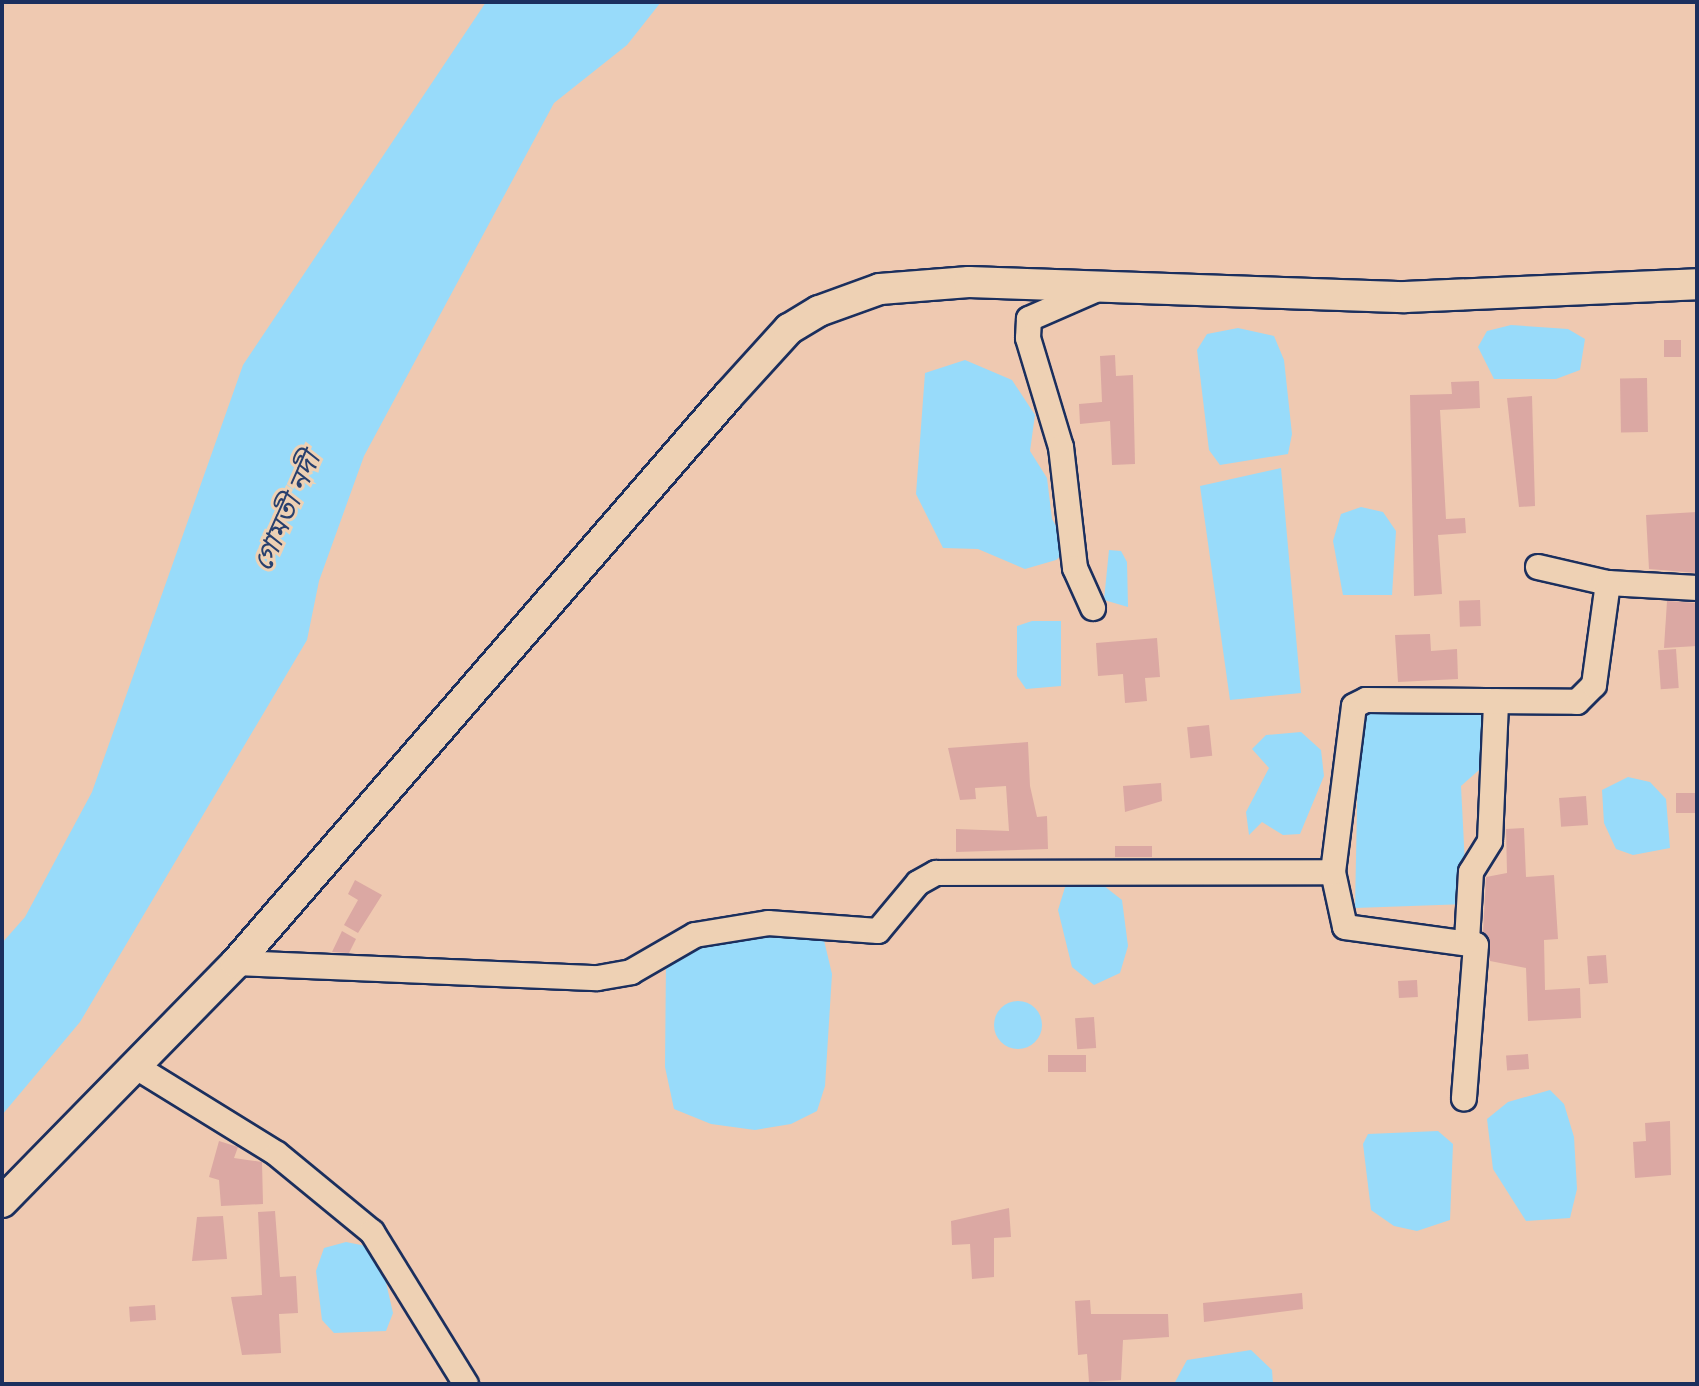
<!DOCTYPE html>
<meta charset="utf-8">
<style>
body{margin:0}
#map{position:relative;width:1699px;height:1386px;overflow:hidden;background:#efc9b1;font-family:"Balsamiq Sans","Noto Sans Bengali",sans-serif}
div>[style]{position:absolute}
.water>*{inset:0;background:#98dbfa}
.round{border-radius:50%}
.building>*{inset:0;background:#dba8a3;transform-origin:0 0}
.roads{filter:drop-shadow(2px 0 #1b2f5e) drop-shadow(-2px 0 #1b2f5e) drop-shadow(0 2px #1b2f5e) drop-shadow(0 -2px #1b2f5e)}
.minor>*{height:24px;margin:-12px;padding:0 12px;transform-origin:12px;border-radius:12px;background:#eed1b4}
.tertiary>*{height:30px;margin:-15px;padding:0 15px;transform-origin:15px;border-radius:15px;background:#eed1b4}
span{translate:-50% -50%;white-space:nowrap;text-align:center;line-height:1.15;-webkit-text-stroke:6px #eed1b4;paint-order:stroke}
.water-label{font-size:28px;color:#28406e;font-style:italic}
.frame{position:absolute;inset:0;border:4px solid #1b2f5e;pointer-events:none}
</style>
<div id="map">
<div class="water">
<i style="clip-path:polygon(486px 2px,661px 2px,627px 45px,554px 103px,364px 456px,319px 581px,307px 640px,80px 1022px,2px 1115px,2px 943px,25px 917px,92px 792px,243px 365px)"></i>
<i style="clip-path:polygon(1511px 325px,1568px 329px,1585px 339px,1580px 370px,1556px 379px,1494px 379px,1478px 347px,1487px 331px)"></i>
<i style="clip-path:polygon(1238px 328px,1274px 336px,1284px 360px,1292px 434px,1288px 454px,1220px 465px,1209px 450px,1197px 350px,1207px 334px)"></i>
<i style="clip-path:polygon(965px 360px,1012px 380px,1035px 415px,1030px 451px,1047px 478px,1052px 519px,1069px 548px,1056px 560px,1025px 569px,978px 549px,943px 548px,916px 494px,925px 373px)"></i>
<i style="clip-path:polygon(1281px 468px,1301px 693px,1230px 700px,1200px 486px)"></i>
<i style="clip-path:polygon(1361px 507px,1383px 512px,1396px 531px,1392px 595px,1343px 595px,1333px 541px,1341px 514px)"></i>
<i style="clip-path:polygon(1109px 550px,1121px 551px,1127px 562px,1128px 607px,1104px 600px)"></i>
<i style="clip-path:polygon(1032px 621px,1061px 621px,1061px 686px,1026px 689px,1017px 676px,1017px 626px)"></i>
<i style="clip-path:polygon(1487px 705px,1488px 762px,1461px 786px,1467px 904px,1355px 908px,1358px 758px,1368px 709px)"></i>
<i style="clip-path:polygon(1301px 732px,1321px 750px,1324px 776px,1300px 834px,1283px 835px,1262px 822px,1249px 835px,1246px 812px,1269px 768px,1252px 749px,1266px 735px)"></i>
<i style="clip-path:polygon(1628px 777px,1650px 782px,1666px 799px,1670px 848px,1633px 855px,1616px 849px,1604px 823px,1602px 790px)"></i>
<i style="clip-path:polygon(1099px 882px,1122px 900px,1128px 946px,1120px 973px,1094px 985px,1072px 967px,1058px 910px,1066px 884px)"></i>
<i style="clip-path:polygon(715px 934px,823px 936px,832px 974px,825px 1086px,817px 1111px,791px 1124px,755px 1130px,711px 1124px,674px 1109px,665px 1067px,666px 962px)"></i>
<i class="round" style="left:994px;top:1001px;width:48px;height:48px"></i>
<i style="clip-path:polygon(1550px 1090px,1564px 1104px,1574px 1137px,1577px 1189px,1570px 1218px,1526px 1221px,1493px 1169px,1487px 1119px,1508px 1102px)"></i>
<i style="clip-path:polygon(1438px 1131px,1453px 1144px,1450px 1220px,1417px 1231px,1394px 1226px,1371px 1210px,1363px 1144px,1368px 1134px)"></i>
<i style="clip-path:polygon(346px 1242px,366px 1246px,382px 1265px,393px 1313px,386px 1331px,334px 1333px,322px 1320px,316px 1271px,324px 1248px)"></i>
<i style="clip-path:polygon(1251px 1350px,1272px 1370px,1273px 1384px,1174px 1384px,1187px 1360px)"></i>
</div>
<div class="building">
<i style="left:1664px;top:340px;width:17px;height:17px"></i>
<i style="clip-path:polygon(1115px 355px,1116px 376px,1133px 375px,1135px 464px,1112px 465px,1110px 421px,1080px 424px,1079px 404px,1102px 402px,1100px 356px)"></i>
<i style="left:1647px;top:378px;width:54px;height:27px;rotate:89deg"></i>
<i style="clip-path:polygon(1479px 381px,1480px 408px,1440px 410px,1446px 519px,1465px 518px,1466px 533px,1438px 535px,1442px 594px,1414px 596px,1410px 395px,1452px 394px,1451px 382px)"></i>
<i style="clip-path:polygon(1532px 396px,1535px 506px,1519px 507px,1507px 398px)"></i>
<i style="clip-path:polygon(1697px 512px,1697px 573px,1649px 569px,1646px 515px)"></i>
<i style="left:1480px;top:600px;width:26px;height:21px;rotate:88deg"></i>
<i style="clip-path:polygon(1667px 601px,1697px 603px,1697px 646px,1664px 648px)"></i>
<i style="clip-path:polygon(1430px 634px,1431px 651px,1457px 649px,1458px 679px,1398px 682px,1395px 635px)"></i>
<i style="clip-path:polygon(1157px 638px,1160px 677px,1145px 678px,1147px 701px,1125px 703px,1123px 674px,1098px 676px,1096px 643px)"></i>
<i style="left:1676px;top:649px;width:39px;height:18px;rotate:86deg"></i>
<i style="left:1209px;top:725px;width:31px;height:22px;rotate:84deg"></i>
<i style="clip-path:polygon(1028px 742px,1030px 786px,1037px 817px,1047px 816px,1048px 849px,956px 852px,956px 829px,1009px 831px,1006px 786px,975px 788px,976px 799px,960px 800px,948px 748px)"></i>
<i style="clip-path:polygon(1161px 783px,1162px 801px,1125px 812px,1123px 786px)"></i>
<i style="left:1697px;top:793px;width:20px;height:21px;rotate:90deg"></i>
<i style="left:1586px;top:796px;width:29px;height:27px;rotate:86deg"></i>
<i style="clip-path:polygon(1524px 828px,1526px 877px,1554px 875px,1558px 939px,1544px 940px,1545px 990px,1580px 988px,1581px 1018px,1528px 1021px,1526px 968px,1490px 961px,1483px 932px,1486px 877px,1507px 873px,1506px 829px)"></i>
<i style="left:1152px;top:846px;width:11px;height:37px;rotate:90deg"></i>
<i style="clip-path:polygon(355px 880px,382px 895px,358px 933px,344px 925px,358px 900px,348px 894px)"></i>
<i style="clip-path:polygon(342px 931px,356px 939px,349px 953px,332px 952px)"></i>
<i style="left:1606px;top:955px;width:28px;height:19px;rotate:86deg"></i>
<i style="left:1417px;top:980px;width:17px;height:19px;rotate:87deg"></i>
<i style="left:1094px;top:1017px;width:31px;height:19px;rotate:86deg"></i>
<i style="left:1528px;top:1054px;width:15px;height:22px;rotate:86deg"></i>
<i style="left:1048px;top:1055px;width:38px;height:17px"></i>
<i style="clip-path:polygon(1670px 1121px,1671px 1175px,1635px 1178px,1633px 1142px,1646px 1141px,1645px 1123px)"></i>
<i style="clip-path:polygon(219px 1141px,238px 1147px,234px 1158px,262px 1162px,263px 1204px,221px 1206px,219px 1180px,209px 1177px)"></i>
<i style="clip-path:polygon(1009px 1208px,1011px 1237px,994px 1238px,994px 1277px,972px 1279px,970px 1244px,952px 1245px,951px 1221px)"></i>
<i style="clip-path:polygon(275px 1211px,280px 1277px,296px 1276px,298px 1313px,279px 1314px,281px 1353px,242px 1355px,231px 1297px,262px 1295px,258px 1212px)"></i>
<i style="clip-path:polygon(223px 1216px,227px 1259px,192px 1261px,197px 1217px)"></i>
<i style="clip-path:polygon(1302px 1293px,1303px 1309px,1204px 1322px,1203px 1303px)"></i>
<i style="clip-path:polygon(1090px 1300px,1091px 1314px,1168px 1314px,1169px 1337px,1123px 1340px,1121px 1380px,1089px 1382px,1087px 1354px,1078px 1355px,1075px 1301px)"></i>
<i style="left:155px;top:1305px;width:15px;height:26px;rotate:86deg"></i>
</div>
<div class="roads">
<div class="minor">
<i style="left:1093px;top:291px;width:70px;rotate:156.4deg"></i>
<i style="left:1029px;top:319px;width:19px;rotate:93deg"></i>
<i style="left:1028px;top:338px;width:114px;rotate:73.2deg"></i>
<i style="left:1061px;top:447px;width:122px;rotate:83.4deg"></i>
<i style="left:1075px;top:568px;width:44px;rotate:65.8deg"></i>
<i style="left:1538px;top:567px;width:72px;rotate:12.9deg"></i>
<i style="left:1608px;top:583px;width:89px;rotate:3.2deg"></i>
<i style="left:1333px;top:872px;width:56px;rotate:77.7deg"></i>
<i style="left:1345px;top:927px;width:132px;rotate:7.8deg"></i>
<i style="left:1476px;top:945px;width:154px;rotate:94.5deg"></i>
<i style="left:1467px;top:941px;width:69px;rotate:-86.7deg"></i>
<i style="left:1471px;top:872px;width:36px;rotate:-58deg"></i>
<i style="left:1490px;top:841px;width:140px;rotate:-87.5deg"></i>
<i style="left:236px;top:963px;width:362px;rotate:2.4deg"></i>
<i style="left:598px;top:978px;width:34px;rotate:-10deg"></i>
<i style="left:631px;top:972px;width:74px;rotate:-30deg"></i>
<i style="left:695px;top:935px;width:74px;rotate:-9.3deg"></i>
<i style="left:768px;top:923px;width:110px;rotate:4.2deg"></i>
<i style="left:878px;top:931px;width:62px;rotate:-50.2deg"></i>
<i style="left:918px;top:883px;width:21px;rotate:-29deg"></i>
<i style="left:936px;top:873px;width:397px;rotate:-0.1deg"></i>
<i style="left:1333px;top:872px;width:167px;rotate:-82.8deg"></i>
<i style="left:1354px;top:706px;width:13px;rotate:-27deg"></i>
<i style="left:1366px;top:700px;width:211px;rotate:0.5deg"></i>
<i style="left:1577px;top:702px;width:24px;rotate:-45deg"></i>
<i style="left:1594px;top:685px;width:103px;rotate:-82.2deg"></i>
<i style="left:138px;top:1068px;width:163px;rotate:31.7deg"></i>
<i style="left:277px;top:1154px;width:123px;rotate:39.4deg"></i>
<i style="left:372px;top:1232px;width:179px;rotate:58.3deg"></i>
</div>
<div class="tertiary">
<i style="left:2px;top:1202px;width:334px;rotate:-45.6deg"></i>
<i style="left:236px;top:963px;width:751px;rotate:-49.05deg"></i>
<i style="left:728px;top:396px;width:91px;rotate:-47.7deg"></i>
<i style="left:789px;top:329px;width:35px;rotate:-31deg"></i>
<i style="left:819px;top:311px;width:65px;rotate:-19.8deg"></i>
<i style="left:880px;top:289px;width:89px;rotate:-4.5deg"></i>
<i style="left:969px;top:282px;width:436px;rotate:2deg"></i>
<i style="left:1405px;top:297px;width:292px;rotate:-2.5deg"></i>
</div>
</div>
<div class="water-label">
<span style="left:288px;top:512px;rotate:-66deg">গোমতী নদী</span>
</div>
<div class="frame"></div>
</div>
